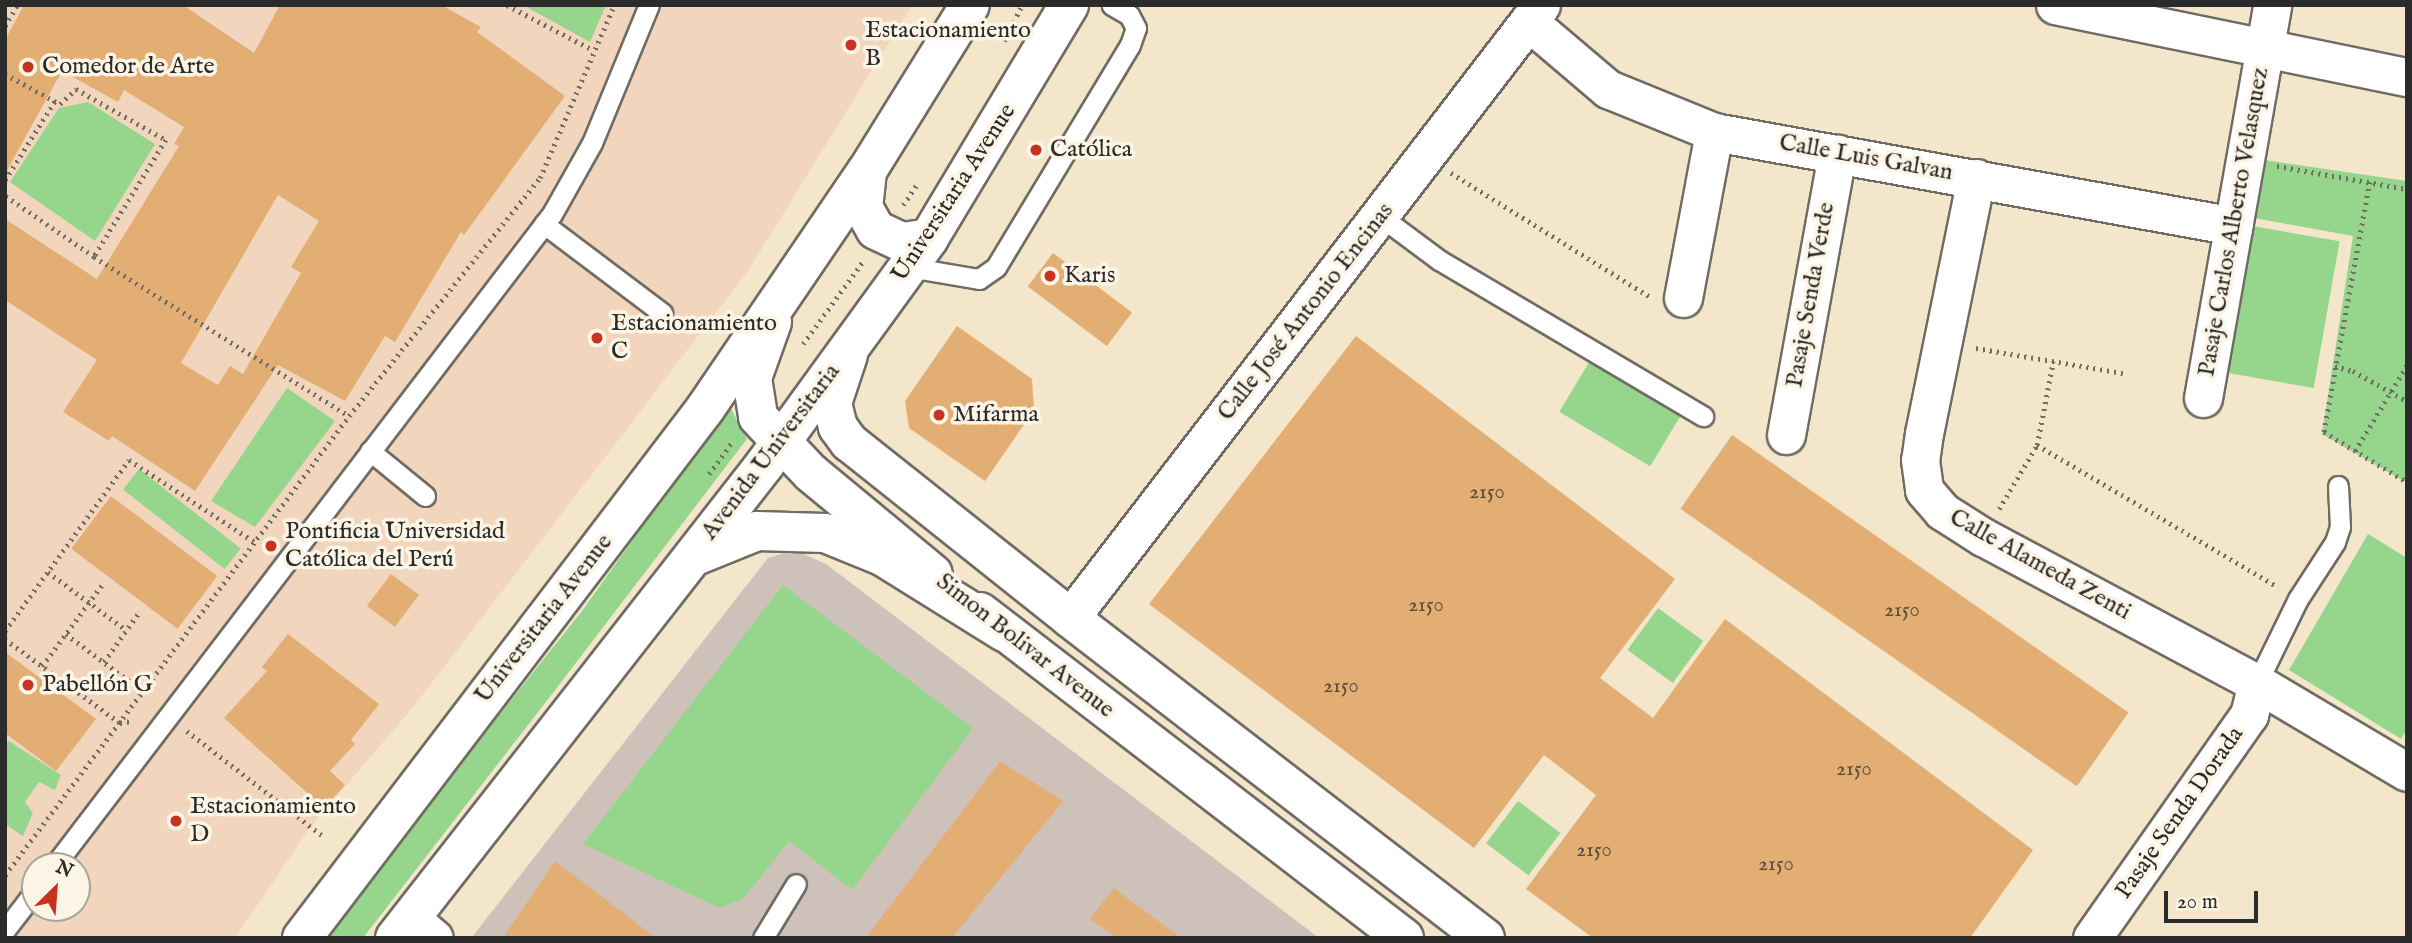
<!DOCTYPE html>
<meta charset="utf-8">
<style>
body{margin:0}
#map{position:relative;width:2412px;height:943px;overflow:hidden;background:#f3e6cb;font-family:"IM FELL English",serif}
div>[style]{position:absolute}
.built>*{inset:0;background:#f1d5bd}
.industrial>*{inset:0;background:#cec1ba}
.green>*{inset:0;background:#95d68c;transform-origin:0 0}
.building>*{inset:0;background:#e2ae73;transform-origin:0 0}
.path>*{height:4.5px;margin-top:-2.25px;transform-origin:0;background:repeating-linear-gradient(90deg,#716c63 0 2px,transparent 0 7px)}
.roads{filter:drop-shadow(2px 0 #716c63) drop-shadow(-2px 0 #716c63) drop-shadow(0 2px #716c63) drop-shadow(0 -2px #716c63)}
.lane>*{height:19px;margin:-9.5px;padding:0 9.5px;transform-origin:9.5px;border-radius:9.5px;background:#fff}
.street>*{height:37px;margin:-18.5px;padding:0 18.5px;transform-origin:18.5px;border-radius:18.5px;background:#fff}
.secondary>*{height:38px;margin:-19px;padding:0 19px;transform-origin:19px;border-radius:19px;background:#fff}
.primary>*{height:38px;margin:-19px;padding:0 19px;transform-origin:19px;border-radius:19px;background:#fff}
.dots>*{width:19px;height:19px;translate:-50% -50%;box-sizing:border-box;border:4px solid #fcf5e5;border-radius:50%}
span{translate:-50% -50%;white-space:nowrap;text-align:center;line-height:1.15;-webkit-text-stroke:7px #fcf5e5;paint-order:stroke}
.number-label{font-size:21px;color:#594c3d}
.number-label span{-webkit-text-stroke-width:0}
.poi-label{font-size:24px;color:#2b2b2b}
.left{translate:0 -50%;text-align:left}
.street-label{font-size:24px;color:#2b2b2b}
.frame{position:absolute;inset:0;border:7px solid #2b2b2b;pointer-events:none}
.north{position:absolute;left:21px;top:852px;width:70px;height:70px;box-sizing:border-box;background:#fcf5e5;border:2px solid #a8a49b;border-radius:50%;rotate:25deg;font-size:19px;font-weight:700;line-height:28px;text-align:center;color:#2b2b2b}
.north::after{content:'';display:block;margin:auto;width:24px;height:32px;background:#c8321e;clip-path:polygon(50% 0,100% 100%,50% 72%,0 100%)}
.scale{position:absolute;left:2164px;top:891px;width:94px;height:32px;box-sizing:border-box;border:4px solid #2b2b2b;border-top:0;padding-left:9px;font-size:21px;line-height:24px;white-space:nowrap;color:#2b2b2b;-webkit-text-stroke:5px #fcf5e5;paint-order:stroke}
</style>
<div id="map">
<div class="built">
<i style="clip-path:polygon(evenodd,5px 5px,912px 5px,748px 271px,414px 706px,311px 826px,235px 938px,5px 938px,5px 5px,35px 866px,77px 866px,77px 908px,35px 908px,35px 866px)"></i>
</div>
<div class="industrial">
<i style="clip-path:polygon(794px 550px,826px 564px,1319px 938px,472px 937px,768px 558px)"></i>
</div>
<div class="green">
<i style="clip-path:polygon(523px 5px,606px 5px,590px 42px)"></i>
<i style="clip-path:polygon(88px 102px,155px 144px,95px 241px,10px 182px,59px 108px)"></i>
<i style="clip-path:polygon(2257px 159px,2407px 181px,2407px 483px,2322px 434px,2353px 236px,2249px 217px)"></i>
<i style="left:2247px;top:225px;width:94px;height:149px;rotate:10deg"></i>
<i style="left:1600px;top:344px;width:106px;height:79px;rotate:31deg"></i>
<i style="clip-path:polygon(287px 388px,335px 421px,255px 527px,211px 501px)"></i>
<i style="clip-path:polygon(729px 405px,747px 439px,552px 694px,363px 938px,321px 938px,582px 611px)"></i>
<i style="left:139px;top:469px;width:129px;height:26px;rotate:38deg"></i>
<i style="clip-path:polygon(2368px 534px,2407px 558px,2407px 728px,2401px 739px,2289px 670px)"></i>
<i style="clip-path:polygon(783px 585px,973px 728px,852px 890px,789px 841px,744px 898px,720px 908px,583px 844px)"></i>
<i style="left:1658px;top:608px;width:56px;height:52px;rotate:36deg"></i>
<i style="clip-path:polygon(9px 741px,61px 775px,55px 790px,39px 782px,25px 802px,33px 813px,23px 836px,5px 824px,5px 745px)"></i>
<i style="left:1518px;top:801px;width:53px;height:53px;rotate:37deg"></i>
</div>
<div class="building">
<i style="clip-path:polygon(evenodd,24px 5px,183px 5px,254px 53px,280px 5px,441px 5px,481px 27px,477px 32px,565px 96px,464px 235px,461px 232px,395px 342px,385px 336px,345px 401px,278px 365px,195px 491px,112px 436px,109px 441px,63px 412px,97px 360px,5px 300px,5px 219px,97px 279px,179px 146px,174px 144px,184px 127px,124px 90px,118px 102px,62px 71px,5px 174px,5px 40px,24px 5px,278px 195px,319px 221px,291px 267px,301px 273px,243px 374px,230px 366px,218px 385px,181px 363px,278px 195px)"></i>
<i style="left:1053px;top:253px;width:99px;height:42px;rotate:37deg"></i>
<i style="clip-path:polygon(957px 326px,1032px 379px,1034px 410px,985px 481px,909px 428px,905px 401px)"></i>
<i style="clip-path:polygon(1356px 336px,1675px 579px,1600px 678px,1653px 718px,1725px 619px,2033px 850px,1970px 938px,1593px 938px,1526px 889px,1596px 795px,1544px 755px,1474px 848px,1149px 604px)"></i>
<i style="left:1732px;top:435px;width:484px;height:90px;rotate:35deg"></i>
<i style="left:111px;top:496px;width:133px;height:66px;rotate:37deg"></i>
<i style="left:391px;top:574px;width:35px;height:40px;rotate:37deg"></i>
<i style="clip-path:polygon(288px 634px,379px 704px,351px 740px,355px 744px,330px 771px,345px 785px,324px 808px,224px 718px,267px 671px,262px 667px)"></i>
<i style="clip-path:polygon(5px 652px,96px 719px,56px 771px,5px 733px)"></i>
<i style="clip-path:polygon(1000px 761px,1063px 801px,952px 938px,866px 938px)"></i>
<i style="clip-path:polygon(555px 861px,656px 938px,503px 938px)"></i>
<i style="clip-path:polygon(1114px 888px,1181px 938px,1117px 938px,1090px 919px)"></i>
</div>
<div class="path">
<i style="left:507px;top:5px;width:97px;rotate:27.6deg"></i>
<i style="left:5px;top:26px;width:24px;rotate:-60deg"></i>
<i style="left:1004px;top:41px;width:40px;rotate:-63.4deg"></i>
<i style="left:5px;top:74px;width:63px;rotate:28.6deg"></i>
<i style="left:60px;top:104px;width:22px;rotate:-43deg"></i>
<i style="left:76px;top:89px;width:103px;rotate:29.5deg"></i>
<i style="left:166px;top:140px;width:137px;rotate:121.6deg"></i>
<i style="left:94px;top:257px;width:108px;rotate:-145.6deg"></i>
<i style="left:2277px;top:166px;width:132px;rotate:10deg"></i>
<i style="left:1451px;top:173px;width:237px;rotate:31.9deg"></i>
<i style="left:5px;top:180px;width:93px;rotate:-57.7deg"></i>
<i style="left:2370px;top:182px;width:254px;rotate:100.4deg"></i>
<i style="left:2324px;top:432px;width:97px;rotate:31.1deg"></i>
<i style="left:903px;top:205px;width:27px;rotate:-56deg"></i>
<i style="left:94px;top:257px;width:301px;rotate:31.9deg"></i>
<i style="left:803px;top:344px;width:104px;rotate:-54deg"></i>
<i style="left:1976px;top:348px;width:149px;rotate:9.7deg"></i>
<i style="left:2335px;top:366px;width:19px;rotate:16deg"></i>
<i style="left:2353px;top:371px;width:62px;rotate:29.1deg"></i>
<i style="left:2037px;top:445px;width:280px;rotate:30.5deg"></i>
<i style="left:2355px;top:451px;width:100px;rotate:-58.8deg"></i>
<i style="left:709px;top:474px;width:39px;rotate:-54deg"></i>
<i style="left:1999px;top:509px;width:74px;rotate:-59.3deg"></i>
<i style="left:2037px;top:445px;width:85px;rotate:-79.1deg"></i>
<i style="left:48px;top:572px;width:97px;rotate:36.6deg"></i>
<i style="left:5px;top:631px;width:211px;rotate:-54.1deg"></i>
<i style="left:129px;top:460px;width:150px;rotate:33.1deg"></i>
<i style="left:66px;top:634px;width:97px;rotate:36.6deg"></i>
<i style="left:5px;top:639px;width:142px;rotate:36.1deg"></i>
<i style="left:120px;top:723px;width:11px;rotate:-10deg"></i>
<i style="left:104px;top:662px;width:62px;rotate:-54.8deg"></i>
<i style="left:42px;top:666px;width:101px;rotate:-53.5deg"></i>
<i style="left:187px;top:731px;width:172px;rotate:37.7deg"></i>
<i style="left:5px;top:875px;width:574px;rotate:-53.15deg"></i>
<i style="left:349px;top:416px;width:305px;rotate:-51.3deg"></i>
<i style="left:540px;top:178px;width:188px;rotate:-66.8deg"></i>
<i style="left:247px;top:938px;width:4px;rotate:-56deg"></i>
</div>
<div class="roads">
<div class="lane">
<i style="left:1380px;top:216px;width:74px;rotate:36.7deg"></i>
<i style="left:1439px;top:260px;width:307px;rotate:30.6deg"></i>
<i style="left:544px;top:224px;width:148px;rotate:37deg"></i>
<i style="left:908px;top:267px;width:72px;rotate:9.6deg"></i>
<i style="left:979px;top:279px;width:21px;rotate:-35deg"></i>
<i style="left:996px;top:267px;width:259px;rotate:-58.9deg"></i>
<i style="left:1130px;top:45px;width:18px;rotate:-71deg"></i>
<i style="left:1136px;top:28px;width:15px;rotate:-118deg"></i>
<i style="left:1129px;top:15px;width:20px;rotate:-150deg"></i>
<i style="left:370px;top:451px;width:71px;rotate:39.3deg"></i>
<i style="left:2257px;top:683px;width:93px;rotate:-64deg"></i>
<i style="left:2298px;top:599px;width:68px;rotate:-57deg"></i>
<i style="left:2335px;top:542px;width:16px;rotate:-72deg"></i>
<i style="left:2340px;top:527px;width:41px;rotate:-92.8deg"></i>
<i style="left:54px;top:866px;width:820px;rotate:-52.63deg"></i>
<i style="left:552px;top:214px;width:81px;rotate:-60.6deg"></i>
<i style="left:592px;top:143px;width:149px;rotate:-67.6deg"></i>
<i style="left:5px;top:930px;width:49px;rotate:-52.4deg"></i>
<i style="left:763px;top:938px;width:63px;rotate:-58.6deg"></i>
</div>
<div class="street">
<i style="left:2055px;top:5px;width:359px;rotate:11.6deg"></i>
<i style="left:1529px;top:22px;width:104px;rotate:40.3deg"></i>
<i style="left:1608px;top:89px;width:114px;rotate:22.1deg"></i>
<i style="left:1714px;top:132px;width:528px;rotate:10.25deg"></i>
<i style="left:1976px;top:178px;width:260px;rotate:101.5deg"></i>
<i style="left:1924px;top:433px;width:27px;rotate:98deg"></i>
<i style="left:1920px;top:460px;width:30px;rotate:82deg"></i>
<i style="left:1924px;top:490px;width:28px;rotate:49deg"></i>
<i style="left:1942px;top:511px;width:49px;rotate:32.4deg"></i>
<i style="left:1983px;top:537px;width:310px;rotate:28.1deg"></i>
<i style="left:2257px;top:683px;width:174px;rotate:30.7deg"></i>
<i style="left:1683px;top:298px;width:169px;rotate:-79.4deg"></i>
<i style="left:2203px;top:398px;width:399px;rotate:-80deg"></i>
<i style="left:1786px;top:435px;width:286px;rotate:-79.7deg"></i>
<i style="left:1070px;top:618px;width:773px;rotate:-52.46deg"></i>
<i style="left:410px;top:918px;width:31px;rotate:40deg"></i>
<i style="left:2092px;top:938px;width:273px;rotate:-54.9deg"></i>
<i style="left:2249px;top:715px;width:33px;rotate:-76deg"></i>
</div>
<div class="secondary">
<i style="left:772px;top:322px;width:59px;rotate:109.7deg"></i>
<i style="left:752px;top:378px;width:39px;rotate:81deg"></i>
<i style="left:758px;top:417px;width:77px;rotate:46.6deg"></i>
<i style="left:811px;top:473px;width:158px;rotate:39.6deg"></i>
<i style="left:848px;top:355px;width:51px;rotate:108.4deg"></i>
<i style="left:832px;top:403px;width:25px;rotate:76deg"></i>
<i style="left:838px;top:427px;width:19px;rotate:54deg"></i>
<i style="left:849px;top:442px;width:283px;rotate:38.5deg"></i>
<i style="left:1070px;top:618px;width:524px;rotate:37.64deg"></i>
<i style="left:980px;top:612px;width:535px;rotate:37.56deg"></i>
</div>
<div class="primary">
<i style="left:867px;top:171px;width:36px;rotate:96deg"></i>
<i style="left:863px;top:207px;width:26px;rotate:61deg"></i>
<i style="left:876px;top:230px;width:29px;rotate:25deg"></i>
<i style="left:902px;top:242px;width:27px;rotate:-8deg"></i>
<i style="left:698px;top:555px;width:64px;rotate:-22.1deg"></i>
<i style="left:757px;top:531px;width:68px;rotate:1.7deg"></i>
<i style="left:825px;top:533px;width:61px;rotate:22deg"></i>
<i style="left:882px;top:556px;width:144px;rotate:31.9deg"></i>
<i style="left:302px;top:938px;width:665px;rotate:-52.7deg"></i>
<i style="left:705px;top:409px;width:288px;rotate:-55.8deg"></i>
<i style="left:867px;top:171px;width:195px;rotate:-58.2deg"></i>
<i style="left:395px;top:938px;width:601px;rotate:-52.02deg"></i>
<i style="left:765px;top:464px;width:279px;rotate:-54deg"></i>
<i style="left:929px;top:238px;width:272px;rotate:-59deg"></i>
</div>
</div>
<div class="dots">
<i style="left:851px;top:45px;background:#c8321e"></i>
<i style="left:28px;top:67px;background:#c8321e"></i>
<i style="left:1036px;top:150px;background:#c8321e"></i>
<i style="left:1050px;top:276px;background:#c8321e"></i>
<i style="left:597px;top:338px;background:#c8321e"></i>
<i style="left:939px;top:415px;background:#c8321e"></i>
<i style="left:271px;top:546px;background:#c8321e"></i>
<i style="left:28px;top:685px;background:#c8321e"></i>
<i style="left:176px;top:821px;background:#c8321e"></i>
</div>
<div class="number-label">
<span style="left:1487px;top:493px">2150</span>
<span style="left:1426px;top:606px">2150</span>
<span style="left:1902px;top:611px">2150</span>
<span style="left:1341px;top:687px">2150</span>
<span style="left:1854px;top:770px">2150</span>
<span style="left:1594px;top:851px">2150</span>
<span style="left:1776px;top:865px">2150</span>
</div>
<div class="poi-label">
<span class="left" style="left:865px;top:45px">Estacionamiento<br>B</span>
<span class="left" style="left:42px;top:67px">Comedor de Arte</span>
<span class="left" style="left:1050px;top:150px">Católica</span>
<span class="left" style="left:1064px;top:276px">Karis</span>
<span class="left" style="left:611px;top:338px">Estacionamiento<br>C</span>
<span class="left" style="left:953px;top:415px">Mifarma</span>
<span class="left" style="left:285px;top:546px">Pontificia Universidad<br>Católica del Perú</span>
<span class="left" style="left:42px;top:685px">Pabellón G</span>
<span class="left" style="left:190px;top:821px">Estacionamiento<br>D</span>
</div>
<div class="street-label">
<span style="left:1866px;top:158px;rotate:10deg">Calle Luis Galvan</span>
<span style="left:954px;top:193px;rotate:-57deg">Universitaria Avenue</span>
<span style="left:2234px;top:222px;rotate:-80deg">Pasaje Carlos Alberto Velasquez</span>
<span style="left:1811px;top:295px;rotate:-80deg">Pasaje Senda Verde</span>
<span style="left:1306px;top:312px;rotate:-52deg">Calle José Antonio Encinas</span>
<span style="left:771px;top:452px;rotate:-53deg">Avenida Universitaria</span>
<span style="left:2040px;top:565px;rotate:29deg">Calle Alameda Zenti</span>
<span style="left:544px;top:619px;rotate:-52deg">Universitaria Avenue</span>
<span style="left:1025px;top:646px;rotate:38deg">Simon Bolivar Avenue</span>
<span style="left:2180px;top:813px;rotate:-55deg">Pasaje Senda Dorada</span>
</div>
<div class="frame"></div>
<div class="north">N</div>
<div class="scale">20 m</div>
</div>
